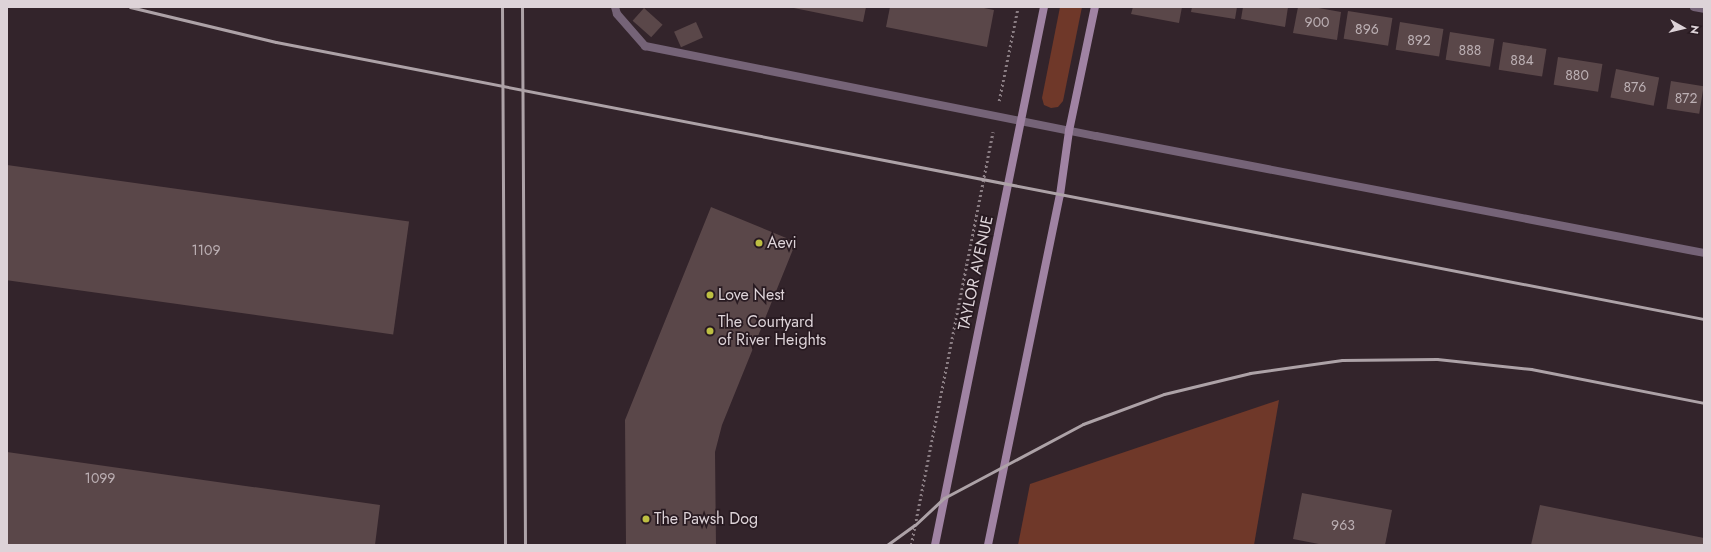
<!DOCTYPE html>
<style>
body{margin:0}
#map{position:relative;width:1711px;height:552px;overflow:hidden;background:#33242b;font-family:Jost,sans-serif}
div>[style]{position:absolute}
.green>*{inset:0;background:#6f3829}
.building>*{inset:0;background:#5a4749;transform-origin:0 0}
.path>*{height:2.5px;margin-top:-1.25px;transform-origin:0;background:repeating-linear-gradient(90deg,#8a7d83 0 2px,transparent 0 5px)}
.service>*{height:8px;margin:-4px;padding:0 4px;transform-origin:4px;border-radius:4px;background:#756377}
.minor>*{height:8px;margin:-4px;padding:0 4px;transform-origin:4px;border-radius:4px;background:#756377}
.secondary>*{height:8px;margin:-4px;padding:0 4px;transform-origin:4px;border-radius:4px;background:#a083a3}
.rail>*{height:3px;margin:-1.5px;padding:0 1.5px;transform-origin:1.5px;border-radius:1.5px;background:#ada2a7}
.dots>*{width:11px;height:11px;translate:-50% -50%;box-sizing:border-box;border:2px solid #281a21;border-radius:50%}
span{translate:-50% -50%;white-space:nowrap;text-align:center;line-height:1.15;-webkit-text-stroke:3.5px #281a21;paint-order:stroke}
.number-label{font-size:14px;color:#bcb0b4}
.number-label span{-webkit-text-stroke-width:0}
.poi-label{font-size:16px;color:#ddd3d8}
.left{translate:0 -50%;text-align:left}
.street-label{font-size:16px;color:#ddd3d8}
.frame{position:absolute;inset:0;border:8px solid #ddd3d8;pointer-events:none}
.north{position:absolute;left:1663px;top:8px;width:40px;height:40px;-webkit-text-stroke:3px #281a21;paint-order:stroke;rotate:98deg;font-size:11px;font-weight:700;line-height:16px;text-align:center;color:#ddd3d8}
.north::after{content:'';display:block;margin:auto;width:14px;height:18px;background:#ddd3d8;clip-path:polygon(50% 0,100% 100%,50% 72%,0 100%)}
</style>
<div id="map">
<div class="green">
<i style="clip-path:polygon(1060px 7px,1082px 7px,1063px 101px,1058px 107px,1051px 108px,1044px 105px,1042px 98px)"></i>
<i style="clip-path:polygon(1279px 400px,1254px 545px,1018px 545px,1030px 484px)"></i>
</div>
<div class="building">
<i style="clip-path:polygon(789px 7px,866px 7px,863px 22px)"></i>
<i style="clip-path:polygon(890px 7px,979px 7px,994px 10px,987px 47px,886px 27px)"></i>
<i style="clip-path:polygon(1133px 7px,1182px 7px,1179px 23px,1131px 14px)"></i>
<i style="clip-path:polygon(1192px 7px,1237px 7px,1235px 19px,1191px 12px)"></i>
<i style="clip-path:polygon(1243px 7px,1288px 7px,1285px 27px,1241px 19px)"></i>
<i style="clip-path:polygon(1298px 7px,1313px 7px,1341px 12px,1337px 40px,1293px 33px)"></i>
<i style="left:644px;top:8px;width:25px;height:17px;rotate:42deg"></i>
<i style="left:1348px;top:11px;width:45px;height:28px;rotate:9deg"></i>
<i style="left:696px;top:22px;width:17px;height:24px;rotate:66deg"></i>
<i style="left:1400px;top:22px;width:44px;height:28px;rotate:9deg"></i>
<i style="left:1450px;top:32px;width:45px;height:28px;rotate:9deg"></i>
<i style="left:1503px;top:42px;width:44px;height:28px;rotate:9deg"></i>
<i style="left:1558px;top:57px;width:45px;height:28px;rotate:9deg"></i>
<i style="left:1616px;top:69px;width:44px;height:29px;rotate:11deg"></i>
<i style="left:1671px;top:81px;width:33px;height:28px;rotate:9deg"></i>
<i style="left:7px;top:165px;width:406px;height:114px;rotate:8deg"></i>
<i style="clip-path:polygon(711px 207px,796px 242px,722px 425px,715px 452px,716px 545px,626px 545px,625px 420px)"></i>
<i style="clip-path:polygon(7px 452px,380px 505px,375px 545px,7px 545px)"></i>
<i style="clip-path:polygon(1302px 493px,1392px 510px,1385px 545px,1324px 545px,1293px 539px)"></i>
<i style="clip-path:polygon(1540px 505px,1704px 538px,1704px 545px,1531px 545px)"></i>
</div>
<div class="path">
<i style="left:999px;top:101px;width:96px;rotate:-78.6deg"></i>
<i style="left:911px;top:545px;width:421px;rotate:-78.8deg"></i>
</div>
<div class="service">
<i style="left:615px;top:7px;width:7px;rotate:74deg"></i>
<i style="left:617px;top:14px;width:43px;rotate:48.8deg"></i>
<i style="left:645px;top:46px;width:460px;rotate:11.3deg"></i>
<i style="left:1096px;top:136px;width:619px;rotate:10.89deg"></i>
</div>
<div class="minor">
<i style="left:1694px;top:7px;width:10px;rotate:11deg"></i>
</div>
<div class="secondary">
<i style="left:935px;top:545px;width:549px;rotate:-78.55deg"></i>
<i style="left:988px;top:545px;width:357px;rotate:-78.4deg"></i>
<i style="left:1060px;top:195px;width:65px;rotate:-82deg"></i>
<i style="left:1069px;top:131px;width:127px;rotate:-78.2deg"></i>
</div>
<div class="rail">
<i style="left:130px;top:7px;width:150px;rotate:13.5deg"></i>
<i style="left:276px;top:42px;width:1455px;rotate:10.98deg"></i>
<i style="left:502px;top:7px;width:538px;rotate:89.68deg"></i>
<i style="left:522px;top:7px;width:538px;rotate:89.68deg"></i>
<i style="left:887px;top:545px;width:34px;rotate:-36deg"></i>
<i style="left:915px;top:525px;width:40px;rotate:-43deg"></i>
<i style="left:944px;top:498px;width:157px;rotate:-28deg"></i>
<i style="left:1083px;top:424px;width:86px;rotate:-20.3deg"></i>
<i style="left:1164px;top:394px;width:89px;rotate:-13.7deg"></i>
<i style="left:1250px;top:373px;width:93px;rotate:-8deg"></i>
<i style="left:1342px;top:360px;width:95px;rotate:-0.6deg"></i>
<i style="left:1437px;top:359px;width:95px;rotate:6.1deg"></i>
<i style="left:1531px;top:369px;width:176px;rotate:11.1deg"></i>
</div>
<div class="dots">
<i style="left:759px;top:243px;background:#bdbf42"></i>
<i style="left:710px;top:295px;background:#bdbf42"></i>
<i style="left:710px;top:331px;background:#bdbf42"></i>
<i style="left:646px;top:519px;background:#bdbf42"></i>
</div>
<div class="number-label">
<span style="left:1317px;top:22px">900</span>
<span style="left:1367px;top:29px">896</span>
<span style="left:1419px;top:40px">892</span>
<span style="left:1470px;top:50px">888</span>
<span style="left:1522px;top:60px">884</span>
<span style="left:1577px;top:75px">880</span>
<span style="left:1635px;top:87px">876</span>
<span style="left:1686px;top:98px">872</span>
<span style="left:206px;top:250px">1109</span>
<span style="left:100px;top:478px">1099</span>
<span style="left:1343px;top:525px">963</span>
</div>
<div class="poi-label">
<span class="left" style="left:767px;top:243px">Aevi</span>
<span class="left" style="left:718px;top:295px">Love Nest</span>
<span class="left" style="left:718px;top:331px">The Courtyard<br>of River Heights</span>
<span class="left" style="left:654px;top:519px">The Pawsh Dog</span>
</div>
<div class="street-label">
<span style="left:976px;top:273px;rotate:-78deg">TAYLOR AVENUE</span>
</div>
<div class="frame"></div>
<div class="north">N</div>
</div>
